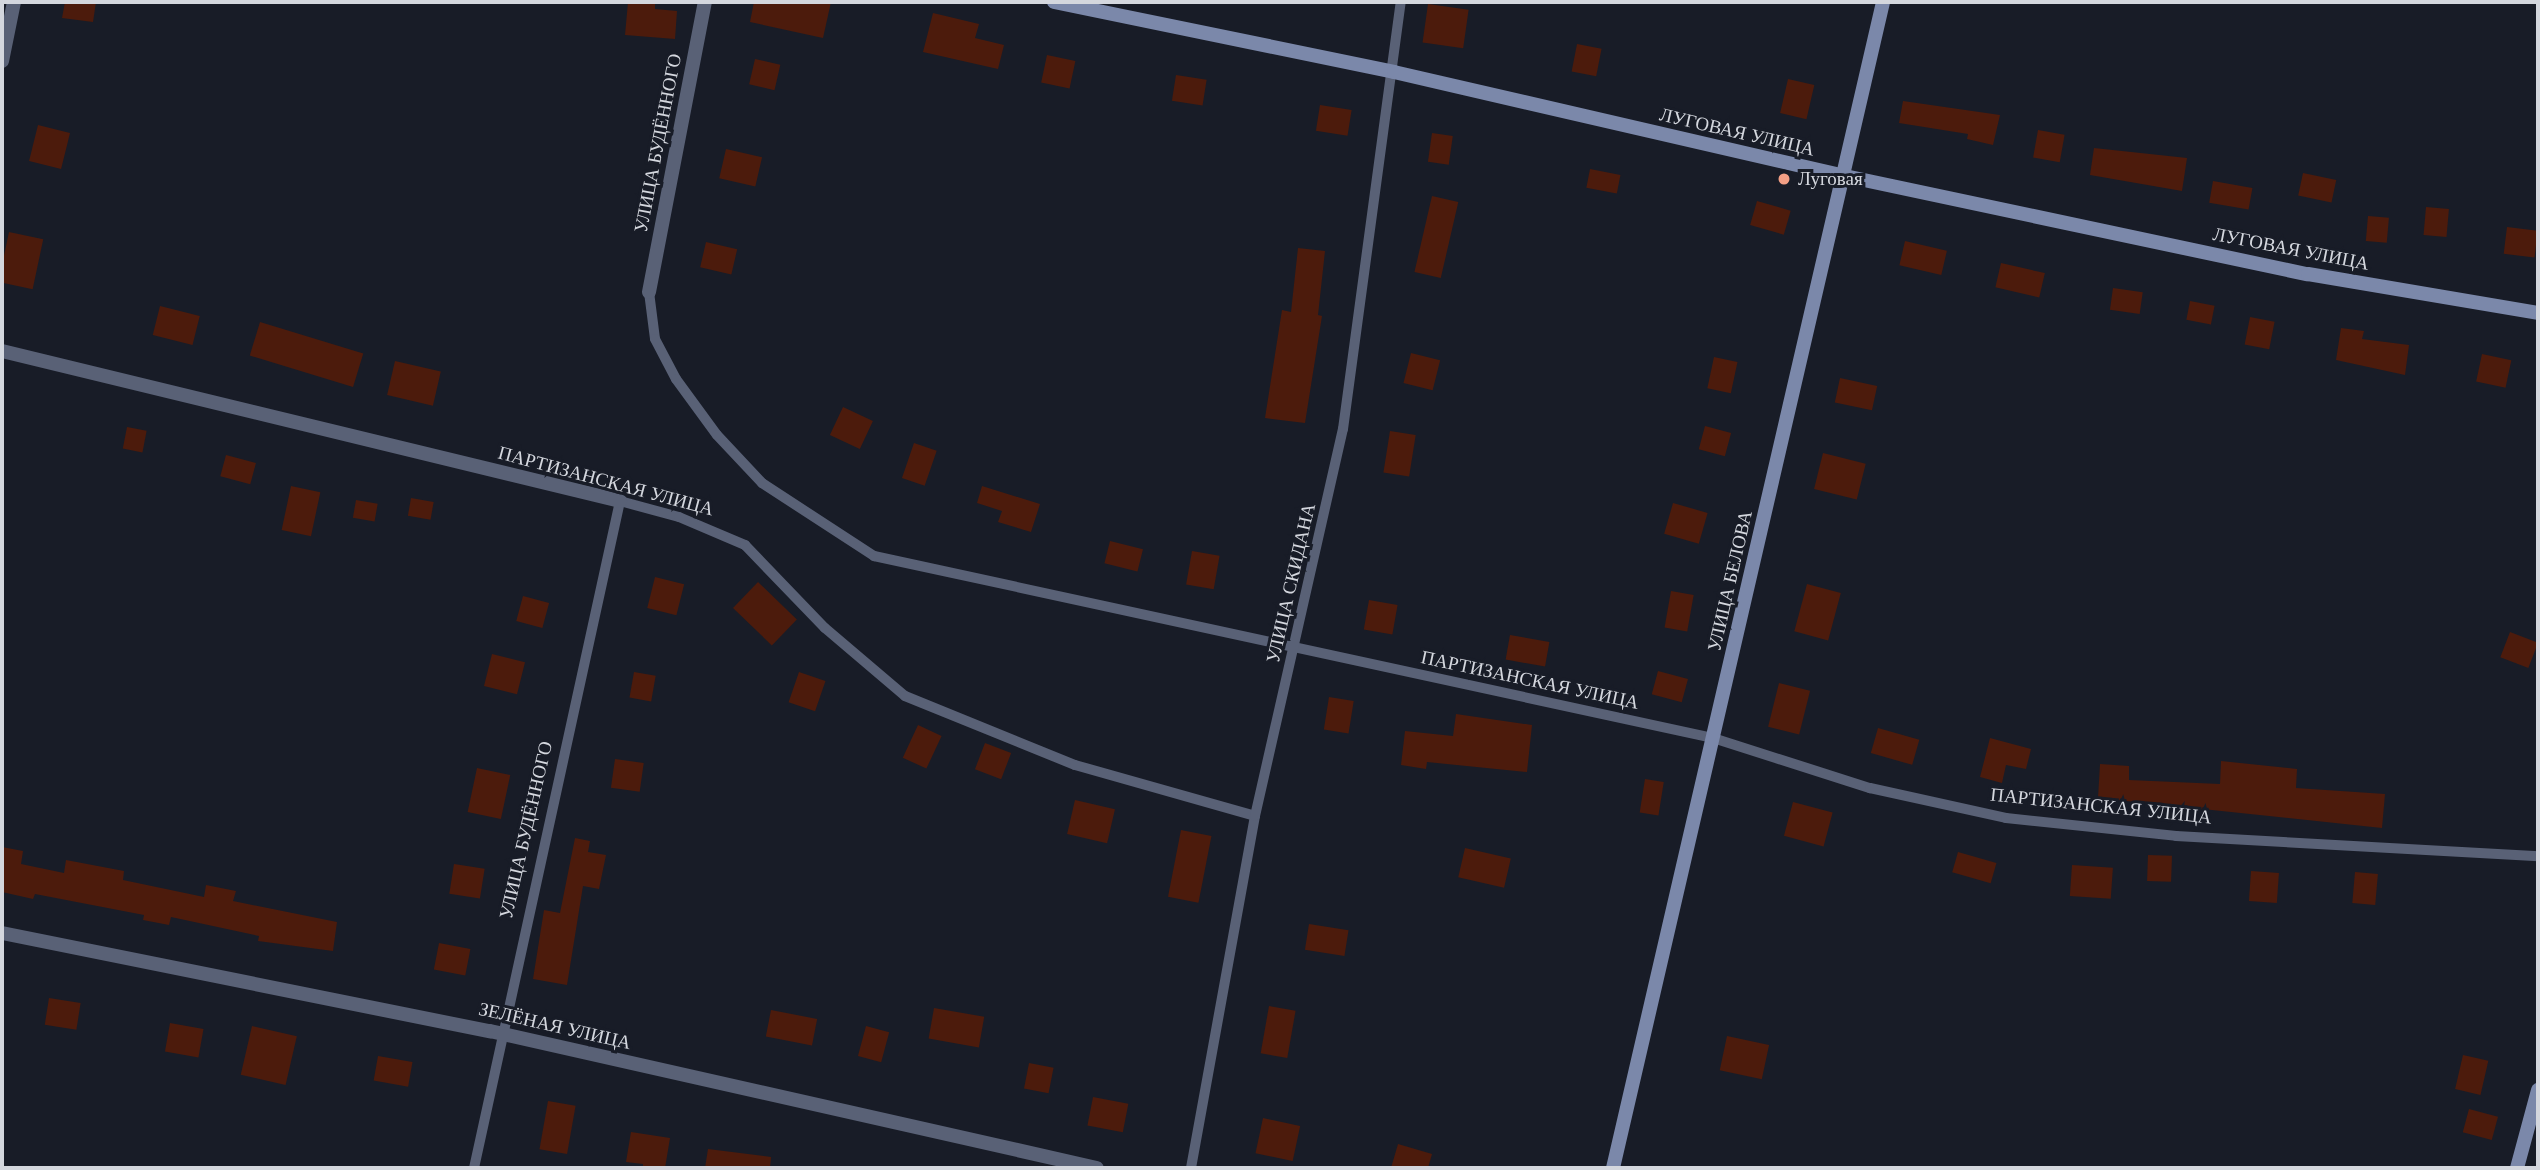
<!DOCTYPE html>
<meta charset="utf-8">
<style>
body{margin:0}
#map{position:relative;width:2540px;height:1170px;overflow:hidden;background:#181c27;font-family:"Times New Roman",serif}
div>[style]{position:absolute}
.building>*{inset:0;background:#4c1b0c;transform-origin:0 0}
.lane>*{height:10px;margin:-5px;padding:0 5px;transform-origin:5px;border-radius:5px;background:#596176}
.street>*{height:14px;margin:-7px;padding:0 7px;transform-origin:7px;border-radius:7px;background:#596176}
.secondary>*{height:14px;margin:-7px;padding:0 7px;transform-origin:7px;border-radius:7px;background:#7b88aa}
.dots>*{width:19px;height:19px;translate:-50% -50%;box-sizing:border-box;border:4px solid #181c27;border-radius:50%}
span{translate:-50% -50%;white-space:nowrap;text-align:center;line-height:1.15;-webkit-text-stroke:6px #181c27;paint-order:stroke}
.street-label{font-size:19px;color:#d4d7de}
.poi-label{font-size:19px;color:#d4d7de}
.left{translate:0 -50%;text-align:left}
.frame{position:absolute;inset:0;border:4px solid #d4d7de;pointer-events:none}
</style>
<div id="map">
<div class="building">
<i style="clip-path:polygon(65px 2px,96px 2px,93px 22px,62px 18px)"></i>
<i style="clip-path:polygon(628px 2px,655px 2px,655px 9px,677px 11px,675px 39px,625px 35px)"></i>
<i style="clip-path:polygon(754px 2px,831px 2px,823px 38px,750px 22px)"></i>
<i style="left:1428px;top:4px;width:41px;height:39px;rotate:8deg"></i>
<i style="clip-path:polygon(933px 13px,979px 24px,975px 38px,1004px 45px,998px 69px,923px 52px)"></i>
<i style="left:1577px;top:44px;width:25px;height:28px;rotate:11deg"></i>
<i style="left:1047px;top:55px;width:29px;height:28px;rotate:12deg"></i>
<i style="left:755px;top:59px;width:26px;height:26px;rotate:13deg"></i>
<i style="left:1176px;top:75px;width:31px;height:26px;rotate:9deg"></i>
<i style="left:1788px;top:79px;width:27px;height:35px;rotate:13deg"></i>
<i style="clip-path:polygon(1903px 101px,2000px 115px,1993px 145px,1967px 139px,1968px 134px,1899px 123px)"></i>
<i style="left:1320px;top:105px;width:32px;height:26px;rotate:9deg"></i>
<i style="left:38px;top:125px;width:33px;height:37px;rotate:14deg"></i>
<i style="left:2038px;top:130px;width:27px;height:28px;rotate:10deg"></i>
<i style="left:1432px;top:133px;width:21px;height:29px;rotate:8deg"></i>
<i style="clip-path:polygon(2094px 148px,2187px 158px,2182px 191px,2090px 175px)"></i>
<i style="left:726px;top:149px;width:37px;height:30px;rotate:13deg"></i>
<i style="left:1590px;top:169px;width:31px;height:19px;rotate:11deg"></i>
<i style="left:2303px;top:173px;width:34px;height:23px;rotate:12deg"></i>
<i style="left:2213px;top:181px;width:40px;height:22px;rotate:10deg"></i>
<i style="left:1432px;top:196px;width:27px;height:78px;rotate:13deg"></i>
<i style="left:1757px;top:201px;width:35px;height:25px;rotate:16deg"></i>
<i style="left:2426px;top:207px;width:23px;height:28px;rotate:5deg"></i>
<i style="left:2368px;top:216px;width:21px;height:25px;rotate:5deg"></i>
<i style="left:2507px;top:227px;width:31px;height:27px;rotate:7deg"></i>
<i style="left:9px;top:232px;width:35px;height:51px;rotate:12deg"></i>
<i style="left:1905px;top:241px;width:43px;height:25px;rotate:13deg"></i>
<i style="left:706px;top:242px;width:32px;height:26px;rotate:13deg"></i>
<i style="clip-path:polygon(1298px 248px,1325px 251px,1318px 315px,1322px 316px,1305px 423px,1265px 418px,1282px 310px,1291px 312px)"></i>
<i style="left:2001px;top:263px;width:45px;height:25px;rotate:13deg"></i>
<i style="left:2113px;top:288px;width:30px;height:22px;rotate:8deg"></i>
<i style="left:2190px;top:301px;width:25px;height:19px;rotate:11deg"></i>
<i style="left:160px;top:306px;width:41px;height:30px;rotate:14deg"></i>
<i style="left:2250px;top:317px;width:25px;height:28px;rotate:11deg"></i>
<i style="left:260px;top:322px;width:108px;height:35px;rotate:17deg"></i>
<i style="clip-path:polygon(2341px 328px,2364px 331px,2362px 339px,2409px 345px,2405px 375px,2336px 360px)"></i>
<i style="left:1411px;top:353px;width:30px;height:31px;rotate:14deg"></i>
<i style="left:2482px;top:354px;width:30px;height:28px;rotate:12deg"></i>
<i style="left:1714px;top:357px;width:24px;height:32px;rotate:12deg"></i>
<i style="left:395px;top:361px;width:47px;height:35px;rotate:13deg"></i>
<i style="left:1840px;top:378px;width:38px;height:25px;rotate:12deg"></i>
<i style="left:843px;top:407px;width:33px;height:31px;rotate:25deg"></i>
<i style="left:1705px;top:426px;width:27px;height:24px;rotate:15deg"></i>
<i style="left:127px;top:427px;width:20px;height:22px;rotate:11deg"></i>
<i style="left:1390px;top:431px;width:26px;height:42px;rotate:9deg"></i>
<i style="left:914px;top:443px;width:24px;height:37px;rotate:19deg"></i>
<i style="left:1823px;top:453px;width:44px;height:37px;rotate:14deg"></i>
<i style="left:226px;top:455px;width:31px;height:22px;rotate:15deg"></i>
<i style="left:291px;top:486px;width:30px;height:45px;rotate:12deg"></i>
<i style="clip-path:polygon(982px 486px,1040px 504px,1031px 532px,998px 522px,1002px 511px,977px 503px)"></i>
<i style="left:411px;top:498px;width:23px;height:18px;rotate:10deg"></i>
<i style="left:356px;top:500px;width:22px;height:18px;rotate:10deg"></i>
<i style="left:1673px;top:503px;width:36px;height:32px;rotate:16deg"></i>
<i style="left:1110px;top:541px;width:34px;height:23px;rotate:14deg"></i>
<i style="left:1192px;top:551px;width:28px;height:34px;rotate:10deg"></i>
<i style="left:655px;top:577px;width:30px;height:32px;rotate:14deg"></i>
<i style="left:758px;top:582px;width:54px;height:36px;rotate:44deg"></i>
<i style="left:1807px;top:584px;width:35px;height:49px;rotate:15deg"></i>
<i style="left:1671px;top:591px;width:23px;height:37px;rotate:10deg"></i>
<i style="left:523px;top:596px;width:27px;height:26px;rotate:15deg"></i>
<i style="left:1369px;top:600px;width:29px;height:30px;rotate:10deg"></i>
<i style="left:2510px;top:632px;width:30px;height:27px;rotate:21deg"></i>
<i style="left:1510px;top:635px;width:40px;height:25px;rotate:10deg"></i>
<i style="left:492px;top:654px;width:34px;height:33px;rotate:14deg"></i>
<i style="left:1658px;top:671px;width:31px;height:24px;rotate:15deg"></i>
<i style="left:634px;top:672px;width:22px;height:26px;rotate:10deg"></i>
<i style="left:799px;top:672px;width:28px;height:32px;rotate:19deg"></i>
<i style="left:1779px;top:683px;width:32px;height:45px;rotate:14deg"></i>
<i style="left:1329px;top:697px;width:25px;height:33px;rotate:9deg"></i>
<i style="clip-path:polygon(1456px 714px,1532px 725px,1527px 772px,1427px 762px,1426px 769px,1401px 765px,1405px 731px,1453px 736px)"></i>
<i style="left:918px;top:725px;width:26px;height:36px;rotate:25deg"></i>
<i style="left:1878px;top:728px;width:43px;height:26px;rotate:16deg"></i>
<i style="clip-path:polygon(1990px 738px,2031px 749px,2026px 769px,2006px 765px,2002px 783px,1980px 777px)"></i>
<i style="left:985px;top:743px;width:28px;height:28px;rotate:21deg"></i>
<i style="left:615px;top:759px;width:29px;height:29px;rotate:8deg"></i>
<i style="clip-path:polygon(2221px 761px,2297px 769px,2296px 788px,2385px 794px,2382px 828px,2098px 798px,2100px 764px,2129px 766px,2129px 780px,2220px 784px)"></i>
<i style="left:477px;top:768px;width:34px;height:45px;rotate:12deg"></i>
<i style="left:1645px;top:779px;width:19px;height:34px;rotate:9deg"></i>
<i style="left:1075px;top:800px;width:41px;height:35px;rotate:13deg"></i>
<i style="left:1793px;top:802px;width:41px;height:35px;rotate:15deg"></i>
<i style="left:1181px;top:830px;width:31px;height:68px;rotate:11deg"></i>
<i style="clip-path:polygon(575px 838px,590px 841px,588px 852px,606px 855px,599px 889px,583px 886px,567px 985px,533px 979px,544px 910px,560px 913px)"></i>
<i style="clip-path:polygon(2px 847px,23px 851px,21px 864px,64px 873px,66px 860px,124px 871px,123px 880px,204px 897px,206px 885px,236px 891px,233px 901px,337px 922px,333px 951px,258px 941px,259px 936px,171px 917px,169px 925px,143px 920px,144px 915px,35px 894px,33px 899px,2px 892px)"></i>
<i style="left:1465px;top:848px;width:47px;height:30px;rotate:13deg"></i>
<i style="left:1958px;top:852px;width:40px;height:21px;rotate:16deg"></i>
<i style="left:2148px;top:855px;width:24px;height:26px;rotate:2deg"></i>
<i style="left:454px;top:864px;width:31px;height:30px;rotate:9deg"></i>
<i style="left:2072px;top:865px;width:41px;height:31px;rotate:4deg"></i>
<i style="left:2251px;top:871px;width:28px;height:30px;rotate:4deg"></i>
<i style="left:2355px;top:872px;width:23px;height:31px;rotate:5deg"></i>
<i style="left:1309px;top:924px;width:40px;height:26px;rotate:9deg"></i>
<i style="left:439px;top:943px;width:32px;height:27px;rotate:11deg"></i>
<i style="left:49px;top:998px;width:32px;height:27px;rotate:9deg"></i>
<i style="left:1269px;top:1006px;width:27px;height:48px;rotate:10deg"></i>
<i style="left:934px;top:1008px;width:51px;height:31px;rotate:10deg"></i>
<i style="left:771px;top:1010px;width:47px;height:27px;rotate:11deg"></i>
<i style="left:170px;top:1023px;width:34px;height:29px;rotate:10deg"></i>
<i style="left:252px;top:1026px;width:46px;height:50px;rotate:13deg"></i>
<i style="left:866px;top:1026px;width:24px;height:31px;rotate:15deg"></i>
<i style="left:1727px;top:1036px;width:43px;height:35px;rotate:12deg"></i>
<i style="left:2463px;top:1055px;width:26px;height:35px;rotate:13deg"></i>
<i style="left:378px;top:1056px;width:35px;height:25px;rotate:10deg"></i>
<i style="left:1029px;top:1063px;width:25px;height:26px;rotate:11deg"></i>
<i style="left:1093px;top:1097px;width:36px;height:29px;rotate:11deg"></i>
<i style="left:548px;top:1101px;width:28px;height:49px;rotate:10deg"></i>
<i style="left:2469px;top:1109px;width:30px;height:24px;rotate:15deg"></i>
<i style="left:1263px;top:1118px;width:38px;height:36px;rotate:12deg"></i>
<i style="clip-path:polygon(631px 1132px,670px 1138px,665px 1168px,643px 1168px,643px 1164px,626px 1162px)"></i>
<i style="clip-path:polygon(1398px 1144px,1432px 1154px,1428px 1168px,1391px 1168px)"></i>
<i style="clip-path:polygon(708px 1149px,771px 1157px,770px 1168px,705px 1168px)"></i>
</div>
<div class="lane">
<i style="left:649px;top:292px;width:47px;rotate:82.7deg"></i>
<i style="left:655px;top:339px;width:45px;rotate:62.3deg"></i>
<i style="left:676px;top:379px;width:69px;rotate:53.8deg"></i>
<i style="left:717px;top:435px;width:66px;rotate:46.8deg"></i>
<i style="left:762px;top:483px;width:134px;rotate:33.1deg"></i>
<i style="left:874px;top:556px;width:859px;rotate:12.24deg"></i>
<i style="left:1713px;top:738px;width:165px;rotate:17.7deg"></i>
<i style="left:1870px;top:788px;width:139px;rotate:12.4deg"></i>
<i style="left:2006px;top:818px;width:171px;rotate:6deg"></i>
<i style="left:2176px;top:836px;width:363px;rotate:3.2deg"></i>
<i style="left:474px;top:1168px;width:683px;rotate:-77.65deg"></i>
<i style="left:620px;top:501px;width:61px;rotate:15.2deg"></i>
<i style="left:679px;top:517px;width:72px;rotate:23deg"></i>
<i style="left:745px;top:545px;width:115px;rotate:46.1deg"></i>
<i style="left:825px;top:628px;width:105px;rotate:40.4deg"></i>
<i style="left:905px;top:696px;width:183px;rotate:22.1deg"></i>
<i style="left:1075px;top:765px;width:187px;rotate:15.8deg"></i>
<i style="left:1191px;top:1168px;width:358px;rotate:-79.7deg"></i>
<i style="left:1255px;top:816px;width:397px;rotate:-77.2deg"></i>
<i style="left:1343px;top:429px;width:431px;rotate:-82.3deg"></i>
</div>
<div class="street">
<i style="left:2px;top:61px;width:60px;rotate:-78.5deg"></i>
<i style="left:649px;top:292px;width:295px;rotate:-79.1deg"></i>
<i style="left:2px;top:351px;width:636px;rotate:13.64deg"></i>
<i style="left:2px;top:933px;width:498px;rotate:11.4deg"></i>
<i style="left:490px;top:1031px;width:622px;rotate:12.72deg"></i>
</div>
<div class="secondary">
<i style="left:1054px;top:2px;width:347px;rotate:11.6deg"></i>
<i style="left:1394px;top:72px;width:463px;rotate:13deg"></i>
<i style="left:1845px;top:176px;width:473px;rotate:12deg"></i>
<i style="left:2308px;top:274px;width:233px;rotate:9.6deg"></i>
<i style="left:1613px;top:1168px;width:1197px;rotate:-76.96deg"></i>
<i style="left:2517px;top:1168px;width:81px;rotate:-74.9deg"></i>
</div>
<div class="dots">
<i style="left:1784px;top:179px;background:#f39f85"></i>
</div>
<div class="street-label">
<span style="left:1737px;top:132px;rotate:13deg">ЛУГОВАЯ УЛИЦА</span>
<span style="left:658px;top:143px;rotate:-79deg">УЛИЦА БУДЁННОГО</span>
<span style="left:2291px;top:249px;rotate:11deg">ЛУГОВАЯ УЛИЦА</span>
<span style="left:606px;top:481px;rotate:15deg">ПАРТИЗАНСКАЯ УЛИЦА</span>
<span style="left:1730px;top:581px;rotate:-77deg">УЛИЦА БЕЛОВА</span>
<span style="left:1291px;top:583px;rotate:-77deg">УЛИЦА СКИДАНА</span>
<span style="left:1530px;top:680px;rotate:12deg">ПАРТИЗАНСКАЯ УЛИЦА</span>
<span style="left:2101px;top:806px;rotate:6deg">ПАРТИЗАНСКАЯ УЛИЦА</span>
<span style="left:526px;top:830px;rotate:-77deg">УЛИЦА БУДЁННОГО</span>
<span style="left:555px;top:1026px;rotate:13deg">ЗЕЛЁНАЯ УЛИЦА</span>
</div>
<div class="poi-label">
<span class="left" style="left:1798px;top:179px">Луговая</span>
</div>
<div class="frame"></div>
</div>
